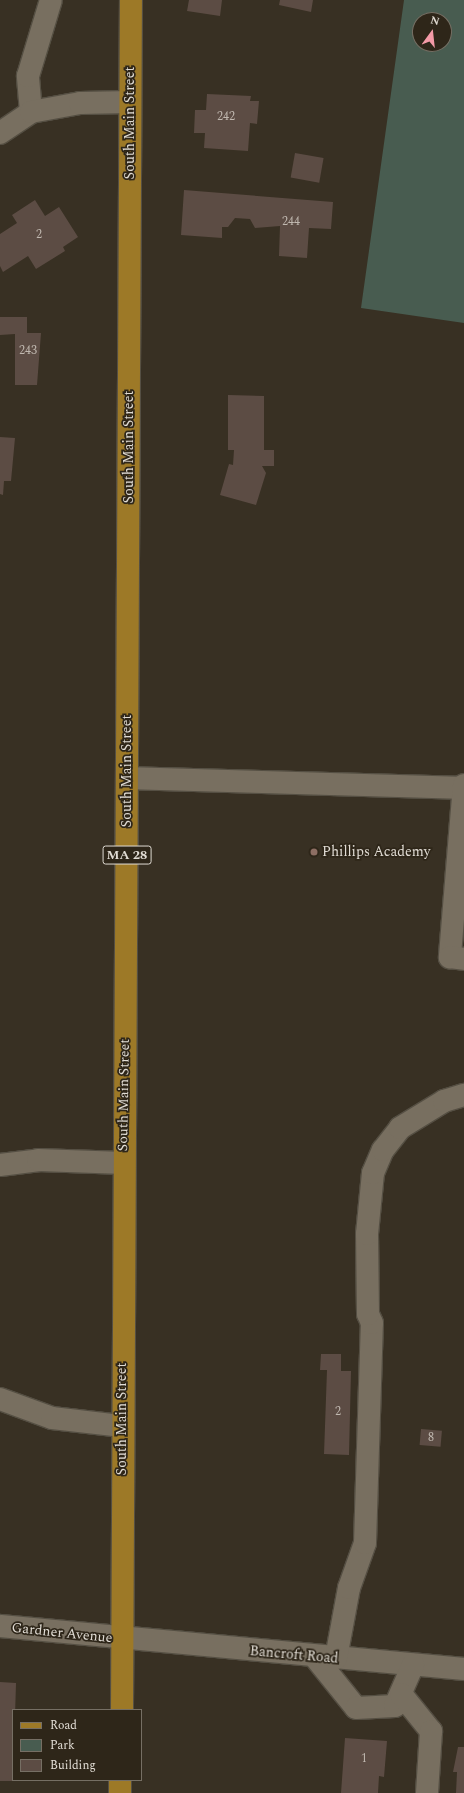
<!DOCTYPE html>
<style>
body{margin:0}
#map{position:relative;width:464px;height:1793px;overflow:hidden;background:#383023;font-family:Spectral,serif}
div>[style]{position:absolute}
.green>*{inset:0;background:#485c50}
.building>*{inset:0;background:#5c4c44;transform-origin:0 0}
.roads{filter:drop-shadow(1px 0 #554f43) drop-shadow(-1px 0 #554f43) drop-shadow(0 1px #554f43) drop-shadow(0 -1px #554f43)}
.minor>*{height:22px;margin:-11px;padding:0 11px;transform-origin:11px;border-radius:11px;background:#786f60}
.major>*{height:22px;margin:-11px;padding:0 11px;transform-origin:11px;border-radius:11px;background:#9d7927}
.dots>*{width:11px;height:11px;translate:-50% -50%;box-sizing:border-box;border:2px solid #2e2619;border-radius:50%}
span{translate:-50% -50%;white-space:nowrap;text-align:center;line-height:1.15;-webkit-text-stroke:3.5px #2e2619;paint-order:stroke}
.number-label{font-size:12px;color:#c0b8b0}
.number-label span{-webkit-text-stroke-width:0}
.shield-label span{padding:1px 3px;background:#2e2619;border:1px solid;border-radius:3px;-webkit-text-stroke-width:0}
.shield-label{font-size:13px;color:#e1dcd4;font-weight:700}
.street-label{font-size:14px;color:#e1dcd4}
.poi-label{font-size:14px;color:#e1dcd4}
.left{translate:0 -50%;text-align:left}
.legend{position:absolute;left:12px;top:1709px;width:130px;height:72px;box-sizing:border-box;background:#2e2619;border:1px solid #766f64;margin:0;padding:5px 7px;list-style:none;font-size:12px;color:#e1dcd4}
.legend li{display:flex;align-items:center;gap:8px;height:20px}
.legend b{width:20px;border:1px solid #766f64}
.north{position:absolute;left:412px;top:12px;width:40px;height:40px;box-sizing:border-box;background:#2e2619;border:1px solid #766f64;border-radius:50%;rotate:15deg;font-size:11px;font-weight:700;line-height:16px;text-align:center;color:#e1dcd4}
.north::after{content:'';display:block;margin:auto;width:14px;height:18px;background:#f49aa7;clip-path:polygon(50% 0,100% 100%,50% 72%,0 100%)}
</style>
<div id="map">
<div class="green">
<i style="clip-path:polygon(evenodd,404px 0,464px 0,464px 323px,361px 308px,404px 0,420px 20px,444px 20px,444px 44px,420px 44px,420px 20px)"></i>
</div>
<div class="building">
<i style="clip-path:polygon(189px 0,222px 0,220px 16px,187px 11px)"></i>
<i style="clip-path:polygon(280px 0,313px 0,311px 12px,279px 5px)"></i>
<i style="clip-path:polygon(207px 94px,251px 96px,250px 101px,259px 101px,257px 124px,250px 123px,248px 151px,204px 148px,205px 133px,194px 133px,195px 110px,206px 110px)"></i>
<i style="left:295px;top:153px;width:29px;height:25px;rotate:10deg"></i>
<i style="clip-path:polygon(184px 190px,333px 202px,331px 229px,309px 228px,307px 258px,279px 256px,280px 226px,255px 228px,250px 219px,235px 218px,228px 227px,222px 227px,222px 238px,181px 235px)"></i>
<i style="clip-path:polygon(35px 200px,45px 216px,59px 207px,78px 237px,63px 247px,65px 251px,36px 269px,28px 256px,3px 272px,0 266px,0 234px,17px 223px,12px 215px)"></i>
<i style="clip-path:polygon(0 317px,27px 317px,27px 333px,41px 333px,37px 385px,15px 385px,15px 334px,0 335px)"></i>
<i style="clip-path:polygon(228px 395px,264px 396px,264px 450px,274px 450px,274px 466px,262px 466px,266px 473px,256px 505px,220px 495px,229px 464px,233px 465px,234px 450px,228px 450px)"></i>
<i style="clip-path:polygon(0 437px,15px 438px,11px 481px,4px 481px,3px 495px,0 494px)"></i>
<i style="clip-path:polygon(321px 1354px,341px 1354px,341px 1371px,351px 1371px,349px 1455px,324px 1454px,327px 1370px,320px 1370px)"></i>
<i style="left:421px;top:1429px;width:21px;height:16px;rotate:5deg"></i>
<i style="clip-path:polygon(0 1682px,16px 1683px,13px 1781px,0 1781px)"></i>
<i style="clip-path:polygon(345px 1738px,387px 1741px,384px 1777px,379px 1776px,378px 1793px,341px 1793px)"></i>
<i style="clip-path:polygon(458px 1747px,464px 1747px,464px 1793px,456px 1793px,457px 1772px,453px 1772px)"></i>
</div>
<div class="roads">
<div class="minor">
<i style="left:31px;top:112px;width:36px;rotate:-95deg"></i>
<i style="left:28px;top:76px;width:79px;rotate:-73.2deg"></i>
<i style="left:0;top:133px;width:37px;rotate:-34deg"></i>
<i style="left:31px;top:112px;width:50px;rotate:-10.4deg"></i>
<i style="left:80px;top:103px;width:50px;rotate:-1.1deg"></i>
<i style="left:128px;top:778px;width:336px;rotate:1.7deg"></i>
<i style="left:464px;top:785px;width:173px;rotate:94.7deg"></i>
<i style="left:450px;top:957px;width:14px;rotate:8deg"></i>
<i style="left:0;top:1165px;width:38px;rotate:-7deg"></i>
<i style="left:38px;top:1160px;width:86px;rotate:2deg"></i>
<i style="left:0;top:1399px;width:55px;rotate:20.1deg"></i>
<i style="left:52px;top:1418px;width:69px;rotate:6.6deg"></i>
<i style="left:0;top:1626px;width:466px;rotate:5.3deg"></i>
<i style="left:315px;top:1657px;width:65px;rotate:51.2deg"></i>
<i style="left:356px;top:1708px;width:39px;rotate:-3deg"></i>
<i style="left:395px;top:1706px;width:45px;rotate:-66.3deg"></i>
<i style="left:336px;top:1658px;width:71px;rotate:-79.5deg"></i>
<i style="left:349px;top:1588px;width:48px;rotate:-70.4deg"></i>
<i style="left:365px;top:1543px;width:220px;rotate:-88.2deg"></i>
<i style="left:372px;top:1323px;width:10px;rotate:-114deg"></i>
<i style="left:368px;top:1314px;width:80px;rotate:-90.7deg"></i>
<i style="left:367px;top:1234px;width:61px;rotate:-84.4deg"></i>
<i style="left:373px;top:1173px;width:25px;rotate:-67deg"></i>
<i style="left:383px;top:1150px;width:28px;rotate:-52deg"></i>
<i style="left:400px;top:1128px;width:52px;rotate:-31.5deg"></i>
<i style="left:444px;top:1101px;width:21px;rotate:-17deg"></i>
<i style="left:401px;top:1694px;width:48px;rotate:51deg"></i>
<i style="left:431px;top:1731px;width:62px;rotate:93.7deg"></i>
</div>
<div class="major">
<i style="left:122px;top:1710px;width:1710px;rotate:-89.7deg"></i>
<i style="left:120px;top:1793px;width:13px;rotate:-90deg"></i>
</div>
</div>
<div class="dots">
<i style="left:314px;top:852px;background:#8d6e63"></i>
</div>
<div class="number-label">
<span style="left:226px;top:117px">242</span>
<span style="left:291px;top:222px">244</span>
<span style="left:39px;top:235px">2</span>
<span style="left:28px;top:351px">243</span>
<span style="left:338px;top:1412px">2</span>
<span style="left:431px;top:1438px">8</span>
<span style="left:364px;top:1759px">1</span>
</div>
<div class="shield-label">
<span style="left:127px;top:855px">MA 28</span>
</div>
<div class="street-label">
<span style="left:130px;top:123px;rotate:-90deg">South Main Street</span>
<span style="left:129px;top:447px;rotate:-90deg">South Main Street</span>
<span style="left:127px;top:771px;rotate:-90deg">South Main Street</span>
<span style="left:124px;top:1095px;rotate:-89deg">South Main Street</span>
<span style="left:122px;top:1419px;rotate:-90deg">South Main Street</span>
<span style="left:62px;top:1633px;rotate:6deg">Gardner Avenue</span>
<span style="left:294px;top:1655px;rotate:5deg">Bancroft Road</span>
</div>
<div class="poi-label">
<span class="left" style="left:322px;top:852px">Phillips Academy</span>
</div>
<ul class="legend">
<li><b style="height:5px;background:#9d7927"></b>Road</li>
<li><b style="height:11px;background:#485c50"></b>Park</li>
<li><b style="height:11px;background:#5c4c44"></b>Building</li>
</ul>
<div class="north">N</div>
</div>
